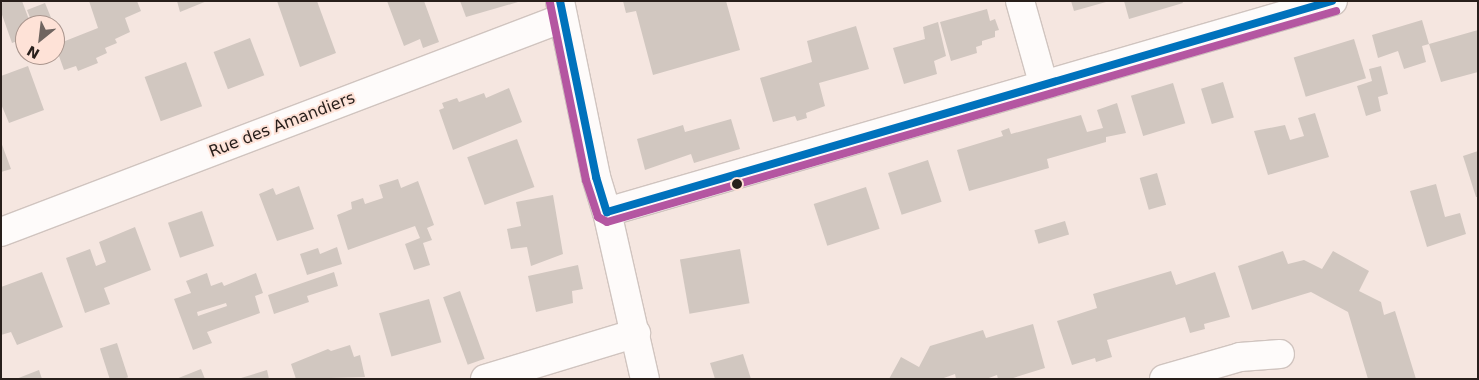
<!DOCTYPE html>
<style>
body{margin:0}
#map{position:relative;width:1479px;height:380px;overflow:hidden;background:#f5e6e0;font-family:"DejaVu Sans",sans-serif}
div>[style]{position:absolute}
.building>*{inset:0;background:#d1c7c0;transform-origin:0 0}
.roads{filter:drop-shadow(1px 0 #d0c4bf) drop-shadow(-1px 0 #d0c4bf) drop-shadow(0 1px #d0c4bf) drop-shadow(0 -1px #d0c4bf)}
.minor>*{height:28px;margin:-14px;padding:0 14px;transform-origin:14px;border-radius:14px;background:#fefbfa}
.bus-1>*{height:8px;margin:-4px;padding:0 4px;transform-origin:4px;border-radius:4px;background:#0072bc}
.bus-2>*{height:8px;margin:-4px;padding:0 4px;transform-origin:4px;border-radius:4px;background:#b456a1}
.dots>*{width:14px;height:14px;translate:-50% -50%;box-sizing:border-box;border:2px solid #fee2d7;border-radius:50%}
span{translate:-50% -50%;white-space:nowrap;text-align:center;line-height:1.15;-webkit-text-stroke:4px #fee2d7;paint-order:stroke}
.street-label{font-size:16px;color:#281f1b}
.frame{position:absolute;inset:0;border:2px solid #281f1b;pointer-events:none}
.north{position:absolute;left:15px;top:15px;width:50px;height:50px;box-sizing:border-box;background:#fee2d7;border:1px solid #a8948c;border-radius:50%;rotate:209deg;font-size:14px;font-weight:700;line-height:20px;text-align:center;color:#281f1b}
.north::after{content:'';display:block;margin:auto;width:18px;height:22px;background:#706560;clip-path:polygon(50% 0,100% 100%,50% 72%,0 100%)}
</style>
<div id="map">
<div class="building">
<i style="clip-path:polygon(6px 1px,22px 1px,31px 25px,25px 25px,25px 38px,12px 43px,1px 12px,1px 3px)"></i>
<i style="clip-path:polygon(89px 1px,137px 1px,141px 11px,125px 18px,130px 32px,115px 39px,117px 43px,105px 48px,107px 53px,96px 58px,98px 63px,78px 71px,76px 66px,64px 70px,55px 45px,98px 28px)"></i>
<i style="clip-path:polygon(177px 1px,207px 1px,180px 12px)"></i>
<i style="clip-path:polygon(277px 1px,317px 1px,336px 53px,300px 67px)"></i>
<i style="clip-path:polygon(387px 1px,424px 1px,439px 42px,423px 48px,420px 39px,404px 46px)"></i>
<i style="clip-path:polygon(460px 1px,518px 1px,518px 2px,466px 17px)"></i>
<i style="clip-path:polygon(623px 1px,726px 1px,740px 50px,653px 75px,636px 11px,626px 13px)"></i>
<i style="clip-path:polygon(1071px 1px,1106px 1px,1106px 2px,1074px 11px)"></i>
<i style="clip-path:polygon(1124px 1px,1182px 1px,1183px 3px,1129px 19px)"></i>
<i style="clip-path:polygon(45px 3px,54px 25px,33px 25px,27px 10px)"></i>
<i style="clip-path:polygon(987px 9px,990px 21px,995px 19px,999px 30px,995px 31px,995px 37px,982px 41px,982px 45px,976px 47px,977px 53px,951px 61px,940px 22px)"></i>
<i style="clip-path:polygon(1422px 20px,1429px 44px,1478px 30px,1478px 72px,1441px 82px,1429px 44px,1422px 46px,1426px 62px,1404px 69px,1398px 51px,1378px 58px,1372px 35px)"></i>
<i style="clip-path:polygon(938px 22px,946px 56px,934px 61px,937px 74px,904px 84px,893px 48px,925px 39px,923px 27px)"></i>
<i style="clip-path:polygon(856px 26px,869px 69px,819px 83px,825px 106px,806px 113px,807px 118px,797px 121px,795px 116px,773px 122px,760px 78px,812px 62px,807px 41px)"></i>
<i style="left:250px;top:38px;width:40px;height:39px;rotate:69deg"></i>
<i style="left:1354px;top:39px;width:41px;height:63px;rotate:73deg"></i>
<i style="left:186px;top:62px;width:47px;height:44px;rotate:70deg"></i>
<i style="clip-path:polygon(28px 66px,44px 110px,9px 123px,1px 104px,1px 76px)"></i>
<i style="clip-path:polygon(1381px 66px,1388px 94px,1378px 97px,1381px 111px,1366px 116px,1357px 86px,1372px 81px,1369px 69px)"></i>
<i style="left:1223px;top:82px;width:37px;height:23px;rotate:73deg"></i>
<i style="left:1173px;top:83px;width:42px;height:44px;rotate:73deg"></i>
<i style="clip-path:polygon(509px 88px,522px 122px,453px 150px,439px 110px,444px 108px,442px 103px,457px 98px,459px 102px,484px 93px,486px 98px)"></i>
<i style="clip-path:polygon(1117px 103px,1126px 133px,1106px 137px,1106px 142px,1047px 159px,1049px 168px,969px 191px,957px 150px,1003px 136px,1001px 131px,1009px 128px,1011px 134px,1081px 115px,1087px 132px,1103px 128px,1097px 110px)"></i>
<i style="clip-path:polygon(1315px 113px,1329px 157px,1268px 175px,1254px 131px,1285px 125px,1290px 140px,1304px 136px,1298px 118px)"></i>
<i style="clip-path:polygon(731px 119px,740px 149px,694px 163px,691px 154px,645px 170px,637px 139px,683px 125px,685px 132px)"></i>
<i style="left:517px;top:139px;width:51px;height:53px;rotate:70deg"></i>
<i style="clip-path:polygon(1px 142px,11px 169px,1px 172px)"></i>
<i style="clip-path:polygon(1478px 151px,1478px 197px,1476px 197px,1463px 156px)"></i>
<i style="left:928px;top:160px;width:44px;height:42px;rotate:72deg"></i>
<i style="left:1157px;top:173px;width:33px;height:18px;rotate:74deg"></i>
<i style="clip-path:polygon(398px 179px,401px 188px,418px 181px,434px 225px,427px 228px,432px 240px,423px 243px,430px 265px,414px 270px,405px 244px,420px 238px,415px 226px,348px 250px,337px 215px,352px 209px,351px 202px,363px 198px,365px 204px,383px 198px,379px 185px)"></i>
<i style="clip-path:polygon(1436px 184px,1445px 217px,1460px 213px,1466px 234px,1427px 247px,1410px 191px)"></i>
<i style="clip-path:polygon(299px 186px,314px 229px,277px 241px,259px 194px,273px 188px,276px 195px)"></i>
<i style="left:866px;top:187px;width:44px;height:55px;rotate:72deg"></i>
<i style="clip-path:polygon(553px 195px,563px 254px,531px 266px,527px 247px,511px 249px,507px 229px,521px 226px,516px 202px)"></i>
<i style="left:202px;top:211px;width:37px;height:36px;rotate:71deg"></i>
<i style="left:1065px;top:221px;width:14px;height:32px;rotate:73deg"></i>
<i style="clip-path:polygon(135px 227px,151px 270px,104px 288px,110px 304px,85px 313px,66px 258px,90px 249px,96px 266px,106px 262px,99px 242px)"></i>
<i style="clip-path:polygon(337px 247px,342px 264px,307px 275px,300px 254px,318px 248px,320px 254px)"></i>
<i style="left:740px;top:249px;width:55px;height:61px;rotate:80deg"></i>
<i style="clip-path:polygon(1283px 251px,1288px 264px,1304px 260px,1322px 269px,1333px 251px,1369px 271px,1359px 291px,1381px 302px,1384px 315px,1395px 311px,1416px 379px,1368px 379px,1348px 312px,1311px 292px,1252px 310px,1238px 266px)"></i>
<i style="clip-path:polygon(578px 265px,583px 289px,572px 291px,573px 303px,536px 312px,528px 276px)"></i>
<i style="clip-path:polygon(1171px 271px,1176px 285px,1215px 272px,1230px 317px,1204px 324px,1205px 329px,1190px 333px,1185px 317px,1107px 340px,1112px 357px,1096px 362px,1095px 358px,1072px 365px,1057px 321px,1097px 308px,1093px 294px)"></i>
<i style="clip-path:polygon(42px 272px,63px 327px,17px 345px,11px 332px,1px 335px,1px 287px)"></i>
<i style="clip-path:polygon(334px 272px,338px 286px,307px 296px,309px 302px,274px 314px,268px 295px)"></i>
<i style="clip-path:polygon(evenodd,207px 273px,211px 286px,222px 282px,224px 286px,256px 273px,263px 293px,255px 296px,260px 313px,207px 332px,212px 343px,193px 350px,174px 299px,191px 293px,186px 281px,207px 273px,226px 303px,227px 306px,198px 316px,197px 312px,226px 303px)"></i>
<i style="left:460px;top:291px;width:72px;height:18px;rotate:70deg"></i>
<i style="left:429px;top:299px;width:45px;height:52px;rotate:74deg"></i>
<i style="clip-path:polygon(1033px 324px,1045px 368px,1010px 379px,998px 379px,997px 375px,986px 379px,956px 379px,955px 374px,941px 379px,889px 379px,901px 357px,919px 367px,930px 346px,983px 330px,986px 338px)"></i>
<i style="left:117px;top:343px;width:36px;height:18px;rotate:72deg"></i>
<i style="clip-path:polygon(350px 345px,354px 357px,360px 355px,365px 377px,296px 379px,291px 364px,328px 349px,331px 351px)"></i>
<i style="clip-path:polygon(743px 354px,751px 379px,715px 379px,710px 363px)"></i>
<i style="clip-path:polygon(201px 369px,205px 379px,176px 379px)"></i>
<i style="clip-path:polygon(39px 370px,42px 379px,16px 379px)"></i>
<i style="clip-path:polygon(267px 370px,269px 379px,241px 379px,241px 378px)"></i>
</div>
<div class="roads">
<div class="minor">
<i style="left:560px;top:1px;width:180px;rotate:78.4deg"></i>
<i style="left:596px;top:177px;width:37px;rotate:73deg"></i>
<i style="left:607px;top:212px;width:171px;rotate:77.2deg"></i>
<i style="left:1020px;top:1px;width:85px;rotate:74.3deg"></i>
<i style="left:607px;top:212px;width:756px;rotate:-16.21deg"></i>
<i style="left:1px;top:232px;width:601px;rotate:-20.85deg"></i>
<i style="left:485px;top:379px;width:158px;rotate:-16.9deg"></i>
<i style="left:1164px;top:379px;width:79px;rotate:-16.1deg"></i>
<i style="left:1240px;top:357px;width:40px;rotate:-4.3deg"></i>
</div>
</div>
<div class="bus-1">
<i style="left:560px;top:1px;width:180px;rotate:78.4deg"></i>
<i style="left:596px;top:177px;width:37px;rotate:73deg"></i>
<i style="left:607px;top:212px;width:755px;rotate:-16.23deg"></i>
</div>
<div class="bus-2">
<i style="left:550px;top:3px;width:181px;rotate:78.5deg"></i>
<i style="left:586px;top:180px;width:39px;rotate:72deg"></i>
<i style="left:598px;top:217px;width:10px;rotate:29deg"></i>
<i style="left:607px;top:222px;width:759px;rotate:-16.14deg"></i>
</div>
<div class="dots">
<i style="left:737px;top:184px;background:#281f1b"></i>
</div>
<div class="street-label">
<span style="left:282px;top:125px;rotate:-21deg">Rue des Amandiers</span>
</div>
<div class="frame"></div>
<div class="north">N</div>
</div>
